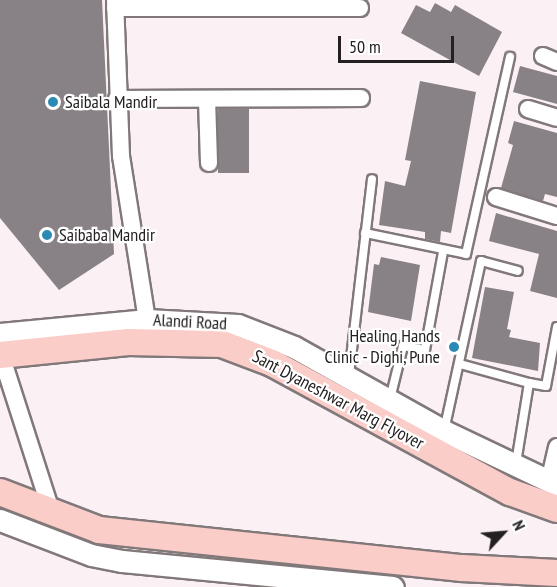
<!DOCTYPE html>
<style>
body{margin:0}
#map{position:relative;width:557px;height:587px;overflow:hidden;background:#fbf1f4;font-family:"PT Sans Narrow",sans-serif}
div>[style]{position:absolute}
.building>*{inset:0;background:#888186;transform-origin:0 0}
.roads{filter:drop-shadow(2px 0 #81787a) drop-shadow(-2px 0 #81787a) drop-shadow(0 2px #81787a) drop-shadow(0 -2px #81787a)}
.service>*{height:8px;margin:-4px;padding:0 4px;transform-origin:4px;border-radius:4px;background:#fff}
.minor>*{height:16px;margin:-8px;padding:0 8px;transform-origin:8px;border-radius:8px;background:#fff}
.tertiary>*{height:21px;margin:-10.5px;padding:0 10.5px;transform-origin:10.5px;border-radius:10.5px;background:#fff}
.primary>*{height:26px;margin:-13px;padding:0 13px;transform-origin:13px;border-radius:13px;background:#fbcdc9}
.dots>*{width:16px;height:16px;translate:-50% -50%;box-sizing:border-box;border:3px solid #fff;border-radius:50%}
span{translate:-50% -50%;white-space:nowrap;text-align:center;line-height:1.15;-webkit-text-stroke:4.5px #fff;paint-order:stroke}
.poi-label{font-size:18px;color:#242021}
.left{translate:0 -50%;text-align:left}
.right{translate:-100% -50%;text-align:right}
.street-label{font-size:18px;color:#242021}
.north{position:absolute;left:473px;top:503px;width:60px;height:60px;-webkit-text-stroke:4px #fff;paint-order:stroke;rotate:64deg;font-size:16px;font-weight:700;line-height:24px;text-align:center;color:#242021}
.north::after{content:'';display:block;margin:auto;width:21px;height:27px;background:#242021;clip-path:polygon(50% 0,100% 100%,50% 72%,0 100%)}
.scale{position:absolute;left:338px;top:36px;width:116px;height:27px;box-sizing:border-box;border:3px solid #242021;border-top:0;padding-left:8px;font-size:18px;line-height:21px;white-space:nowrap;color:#242021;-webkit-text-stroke:4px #fff;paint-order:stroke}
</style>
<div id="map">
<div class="building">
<i style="clip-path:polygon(0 0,102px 0,114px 254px,59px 290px,0 218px)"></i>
<i style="clip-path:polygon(435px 3px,451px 12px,455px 5px,502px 32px,479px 76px,401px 33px,416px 5px,430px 12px)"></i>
<i style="clip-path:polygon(520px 66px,557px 76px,557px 104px,513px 92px)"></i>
<i style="clip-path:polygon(420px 81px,476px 92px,451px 233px,441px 231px,440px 242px,425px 239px,425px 232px,379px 225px,385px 181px,405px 186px,411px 161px,405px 160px)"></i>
<i style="left:218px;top:109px;width:31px;height:64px"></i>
<i style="clip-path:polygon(514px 121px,557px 133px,557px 197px,545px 194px,543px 201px,501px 188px,513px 145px,508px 143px)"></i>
<i style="clip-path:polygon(496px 213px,557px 231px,557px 298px,530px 291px,539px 254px,489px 241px)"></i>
<i style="clip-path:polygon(381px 257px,420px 265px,411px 321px,368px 312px,374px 264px,379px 265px)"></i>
<i style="clip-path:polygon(485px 287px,514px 292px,507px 329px,511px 330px,509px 337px,540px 343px,538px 371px,472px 358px)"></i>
</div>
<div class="roads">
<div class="service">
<i style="left:365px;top:233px;width:103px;rotate:11.7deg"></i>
<i style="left:466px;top:254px;width:202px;rotate:-77.4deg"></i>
<i style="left:460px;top:364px;width:72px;rotate:15.4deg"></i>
<i style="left:529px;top:383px;width:81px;rotate:99.2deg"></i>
<i style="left:349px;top:375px;width:197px;rotate:-83.3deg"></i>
<i style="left:529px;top:383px;width:17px;rotate:10deg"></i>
<i style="left:546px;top:386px;width:60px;rotate:-79.4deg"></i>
<i style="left:390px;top:399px;width:55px;rotate:-76.2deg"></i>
<i style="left:403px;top:346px;width:22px;rotate:10deg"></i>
<i style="left:425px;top:350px;width:100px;rotate:-79.6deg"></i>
<i style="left:444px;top:431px;width:174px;rotate:-77.7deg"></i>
<i style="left:481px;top:261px;width:38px;rotate:15deg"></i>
</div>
<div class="minor">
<i style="left:115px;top:0;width:156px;rotate:87.8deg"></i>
<i style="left:121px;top:156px;width:166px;rotate:81deg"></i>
<i style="left:115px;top:8px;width:245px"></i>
<i style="left:543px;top:56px;width:15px;rotate:23deg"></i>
<i style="left:117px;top:99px;width:244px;rotate:-0.2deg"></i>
<i style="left:207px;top:99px;width:64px;rotate:88.2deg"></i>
<i style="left:528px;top:109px;width:30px;rotate:17deg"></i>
<i style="left:496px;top:197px;width:64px;rotate:17.3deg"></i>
<i style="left:1px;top:355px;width:167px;rotate:72.2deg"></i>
<i style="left:549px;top:482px;width:36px;rotate:-77deg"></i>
</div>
<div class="tertiary">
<i style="left:0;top:334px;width:148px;rotate:-5.4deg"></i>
<i style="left:147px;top:320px;width:91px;rotate:3.1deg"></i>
<i style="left:238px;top:325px;width:60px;rotate:21.4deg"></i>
<i style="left:294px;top:347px;width:172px;rotate:29.2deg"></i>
<i style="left:444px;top:431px;width:125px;rotate:25.5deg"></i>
<i style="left:0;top:520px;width:97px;rotate:21deg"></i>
<i style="left:91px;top:555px;width:32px;rotate:11deg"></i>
<i style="left:122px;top:561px;width:272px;rotate:5.5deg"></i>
</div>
<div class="primary">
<i style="left:0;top:355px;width:129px;rotate:-5.8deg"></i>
<i style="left:128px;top:342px;width:94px;rotate:1.2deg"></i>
<i style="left:222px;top:344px;width:53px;rotate:20.8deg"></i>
<i style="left:272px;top:363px;width:271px;rotate:28.5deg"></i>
<i style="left:510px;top:492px;width:50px;rotate:19.9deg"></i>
<i style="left:0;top:492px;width:106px;rotate:21deg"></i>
<i style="left:99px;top:530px;width:365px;rotate:6deg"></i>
<i style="left:462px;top:568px;width:95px;rotate:3deg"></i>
</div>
</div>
<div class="dots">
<i style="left:53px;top:102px;background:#2b89b5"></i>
<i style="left:47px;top:235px;background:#2b89b5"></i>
<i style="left:454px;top:347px;background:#2b89b5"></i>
</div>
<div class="poi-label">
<span class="left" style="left:65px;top:102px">Saibala Mandir</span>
<span class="left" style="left:59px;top:235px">Saibaba Mandir</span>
<span class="right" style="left:440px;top:347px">Healing Hands<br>Clinic - Dighi, Pune</span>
</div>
<div class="street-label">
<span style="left:190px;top:322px;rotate:3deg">Alandi Road</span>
<span style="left:338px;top:400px;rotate:28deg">Sant Dyaneshwar Marg Flyover</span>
</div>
<div class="north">N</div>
<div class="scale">50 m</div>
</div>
